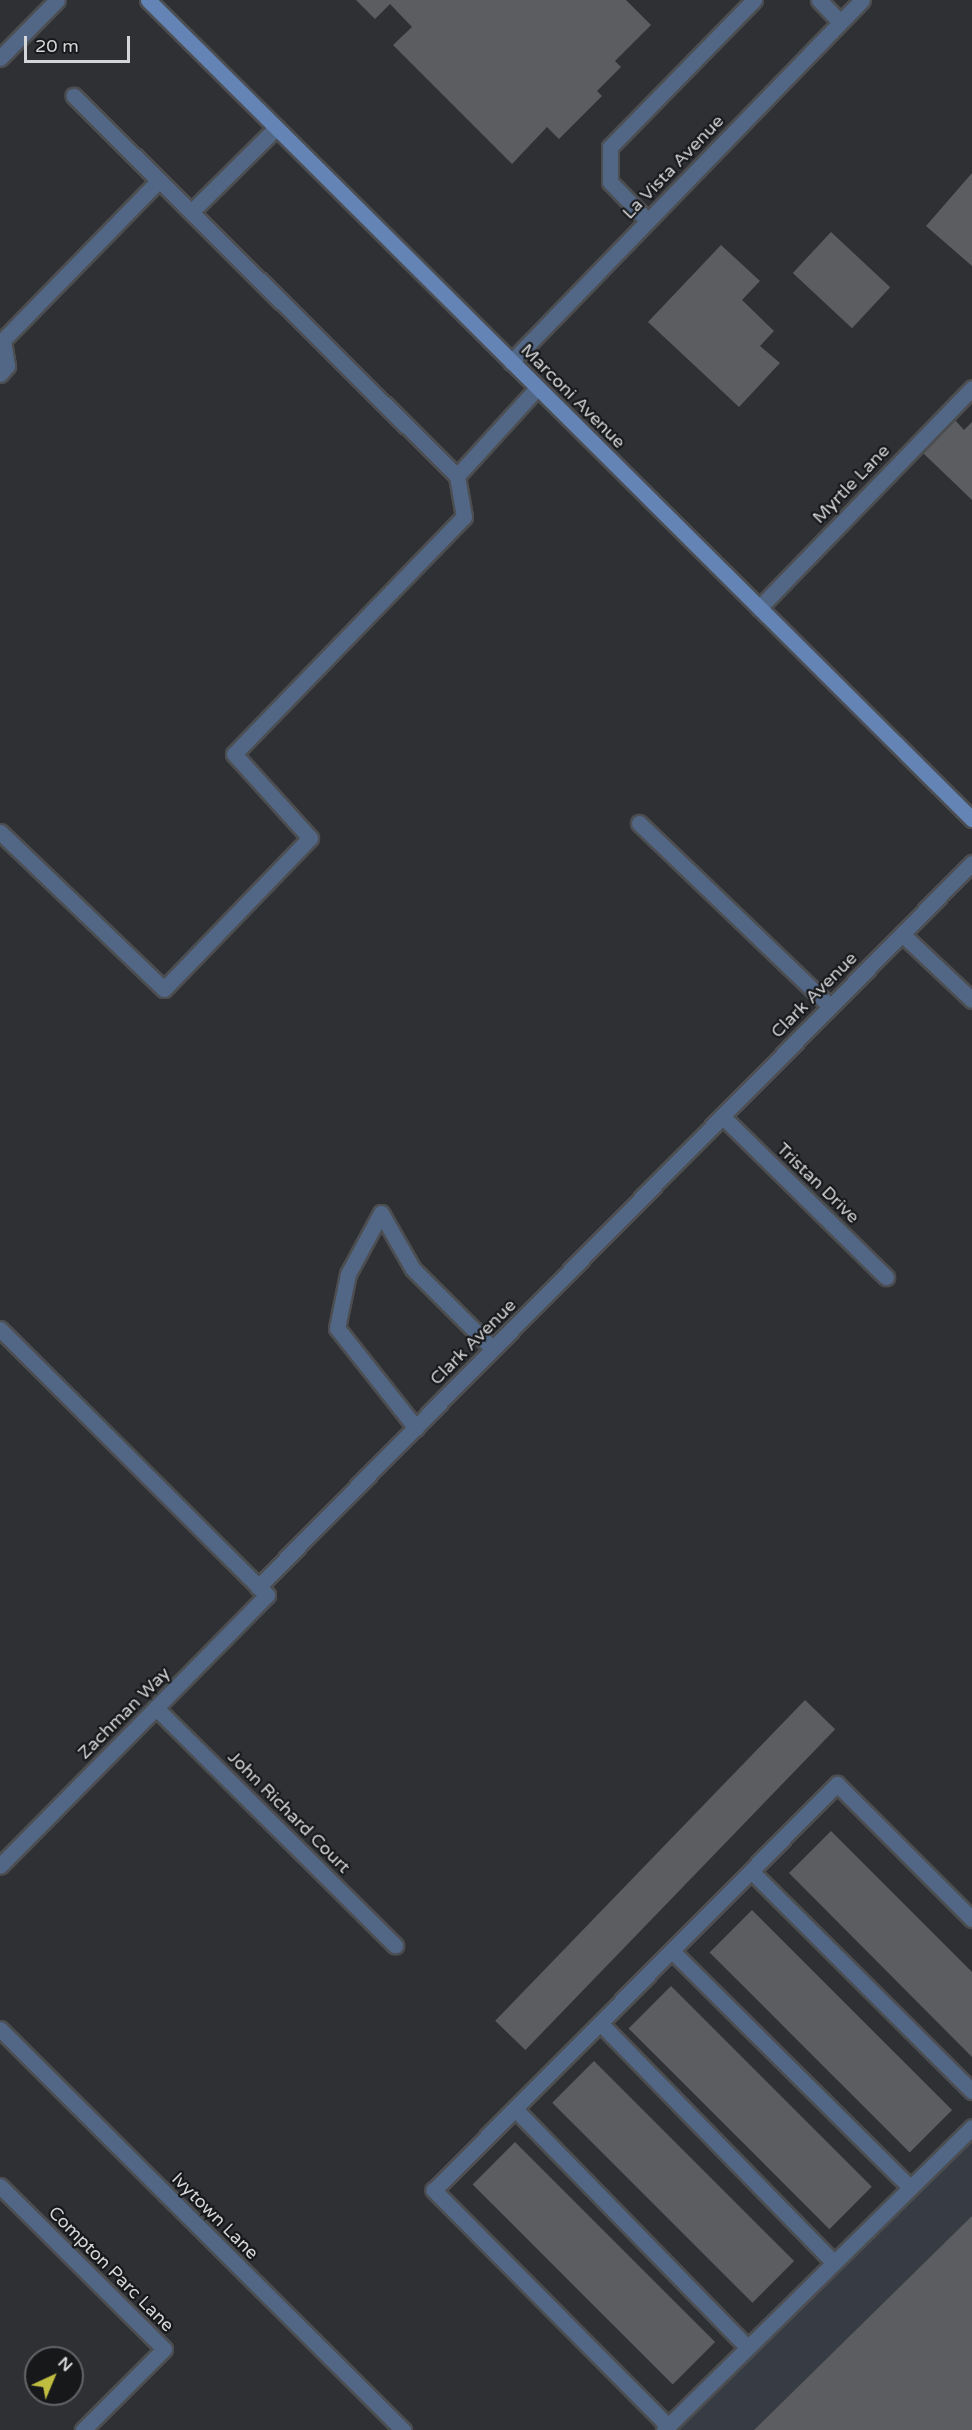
<!DOCTYPE html>
<style>
body{margin:0}
#map{position:relative;width:972px;height:2430px;overflow:hidden;background:#2e3034;font-family:"Varela Round",sans-serif}
div>[style]{position:absolute}
.built>*{inset:0;background:#373c44}
.building>*{inset:0;background:#5b5d61;transform-origin:0 0}
.roads{filter:drop-shadow(2px 0 #4c4e51) drop-shadow(-2px 0 #4c4e51) drop-shadow(0 2px #4c4e51) drop-shadow(0 -2px #4c4e51)}
.service>*{height:15px;margin:-7.5px;padding:0 7.5px;transform-origin:7.5px;border-radius:7.5px;background:#526786}
.minor>*{height:15px;margin:-7.5px;padding:0 7.5px;transform-origin:7.5px;border-radius:7.5px;background:#526786}
.secondary>*{height:15px;margin:-7.5px;padding:0 7.5px;transform-origin:7.5px;border-radius:7.5px;background:#6484b6}
span{translate:-50% -50%;white-space:nowrap;text-align:center;line-height:1.15;-webkit-text-stroke:4.5px #17181a;paint-order:stroke}
.street-label{font-size:18px;color:#d3d5d7}
.north{position:absolute;left:24px;top:2346px;width:60px;height:60px;box-sizing:border-box;background:#17181a;border:2px solid #626466;border-radius:50%;rotate:44deg;font-size:16px;font-weight:700;line-height:24px;text-align:center;color:#d3d5d7}
.north::after{content:'';display:block;margin:auto;width:21px;height:27px;background:#bfbe41;clip-path:polygon(50% 0,100% 100%,50% 72%,0 100%)}
.scale{position:absolute;left:24px;top:36px;width:106px;height:27px;box-sizing:border-box;border:3px solid #d3d5d7;border-top:0;padding-left:8px;font-size:18px;line-height:21px;white-space:nowrap;color:#d3d5d7;-webkit-text-stroke:4px #17181a;paint-order:stroke}
</style>
<div id="map">
<div class="built">
<i style="clip-path:polygon(972px 2137px,972px 2430px,665px 2430px)"></i>
</div>
<div class="building">
<i style="clip-path:polygon(356px 0,626px 0,651px 25px,615px 61px,621px 67px,597px 91px,602px 96px,559px 139px,547px 127px,512px 164px,393px 45px,412px 27px,390px 4px,375px 19px)"></i>
<i style="clip-path:polygon(972px 173px,972px 266px,926px 226px)"></i>
<i style="left:831px;top:232px;width:81px;height:56px;rotate:43deg"></i>
<i style="clip-path:polygon(721px 245px,760px 281px,742px 300px,774px 331px,760px 346px,780px 363px,739px 407px,648px 322px)"></i>
<i style="clip-path:polygon(955px 420px,964px 430px,972px 422px,972px 500px,923px 453px)"></i>
<i style="left:805px;top:1700px;width:42px;height:446px;rotate:44deg"></i>
<i style="clip-path:polygon(831px 1831px,972px 1972px,972px 2057px,789px 1873px)"></i>
<i style="left:752px;top:1910px;width:283px;height:60px;rotate:45deg"></i>
<i style="left:671px;top:1986px;width:284px;height:60px;rotate:45deg"></i>
<i style="left:594px;top:2061px;width:283px;height:59px;rotate:45deg"></i>
<i style="left:515px;top:2142px;width:283px;height:60px;rotate:45deg"></i>
<i style="clip-path:polygon(972px 2216px,972px 2430px,754px 2430px)"></i>
</div>
<div class="roads">
<div class="service">
<i style="left:819px;top:0;width:30px;rotate:46deg"></i>
<i style="left:0;top:58px;width:81px;rotate:-45.5deg"></i>
<i style="left:191px;top:212px;width:120px;rotate:-44.7deg"></i>
<i style="left:648px;top:221px;width:54px;rotate:-134.3deg"></i>
<i style="left:610px;top:182px;width:35px;rotate:-90deg"></i>
<i style="left:610px;top:147px;width:206px;rotate:-45.6deg"></i>
<i style="left:0;top:374px;width:11px;rotate:-49deg"></i>
<i style="left:7px;top:366px;width:26px;rotate:-99deg"></i>
<i style="left:3px;top:340px;width:223px;rotate:-45.7deg"></i>
<i style="left:457px;top:476px;width:119px;rotate:-47.7deg"></i>
<i style="left:639px;top:823px;width:265px;rotate:43.8deg"></i>
<i style="left:0;top:832px;width:227px;rotate:43.8deg"></i>
<i style="left:164px;top:989px;width:210px;rotate:-46deg"></i>
<i style="left:310px;top:838px;width:113px;rotate:-132.1deg"></i>
<i style="left:234px;top:754px;width:330px;rotate:-45.9deg"></i>
<i style="left:464px;top:517px;width:42px;rotate:-99.7deg"></i>
<i style="left:457px;top:476px;width:540px;rotate:-135.23deg"></i>
<i style="left:902px;top:934px;width:96px;rotate:43.3deg"></i>
<i style="left:416px;top:1428px;width:127px;rotate:-128.3deg"></i>
<i style="left:337px;top:1328px;width:55px;rotate:-78.5deg"></i>
<i style="left:348px;top:1274px;width:69px;rotate:-61.6deg"></i>
<i style="left:381px;top:1213px;width:64px;rotate:60.3deg"></i>
<i style="left:413px;top:1269px;width:113px;rotate:45deg"></i>
<i style="left:751px;top:1871px;width:312px;rotate:44.9deg"></i>
<i style="left:672px;top:1951px;width:335px;rotate:44.8deg"></i>
<i style="left:600px;top:2023px;width:334px;rotate:45.7deg"></i>
<i style="left:515px;top:2109px;width:331px;rotate:45.7deg"></i>
<i style="left:666px;top:2424px;width:330px;rotate:-134.8deg"></i>
<i style="left:434px;top:2190px;width:572px;rotate:-45.21deg"></i>
<i style="left:837px;top:1784px;width:191px;rotate:45deg"></i>
<i style="left:664px;top:2430px;width:432px;rotate:-44.5deg"></i>
</div>
<div class="minor">
<i style="left:511px;top:362px;width:504px;rotate:-45.88deg"></i>
<i style="left:759px;top:608px;width:306px;rotate:-45.9deg"></i>
<i style="left:722px;top:1116px;width:230px;rotate:44.5deg"></i>
<i style="left:0;top:1329px;width:377px;rotate:44.9deg"></i>
<i style="left:267px;top:1595px;width:380px;rotate:134.6deg"></i>
<i style="left:258px;top:1587px;width:1017px;rotate:-45.4deg"></i>
<i style="left:156px;top:1708px;width:337px;rotate:44.8deg"></i>
<i style="left:0;top:2029px;width:569px;rotate:44.86deg"></i>
<i style="left:0;top:2186px;width:231px;rotate:44.8deg"></i>
<i style="left:164px;top:2349px;width:115px;rotate:135deg"></i>
</div>
<div class="secondary">
<i style="left:148px;top:0;width:1162px;rotate:44.83deg"></i>
</div>
</div>
<div class="street-label">
<span style="left:673px;top:167px;rotate:-46deg">La Vista Avenue</span>
<span style="left:573px;top:396px;rotate:45deg">Marconi Avenue</span>
<span style="left:851px;top:484px;rotate:-46deg">Myrtle Lane</span>
<span style="left:814px;top:995px;rotate:-45deg">Clark Avenue</span>
<span style="left:818px;top:1183px;rotate:44deg">Tristan Drive</span>
<span style="left:473px;top:1342px;rotate:-45deg">Clark Avenue</span>
<span style="left:124px;top:1713px;rotate:-45deg">Zachman Way</span>
<span style="left:289px;top:1812px;rotate:45deg">John Richard Court</span>
<span style="left:215px;top:2216px;rotate:45deg">Ivytown Lane</span>
<span style="left:111px;top:2269px;rotate:45deg">Compton Parc Lane</span>
</div>
<div class="north">N</div>
<div class="scale">20 m</div>
</div>
